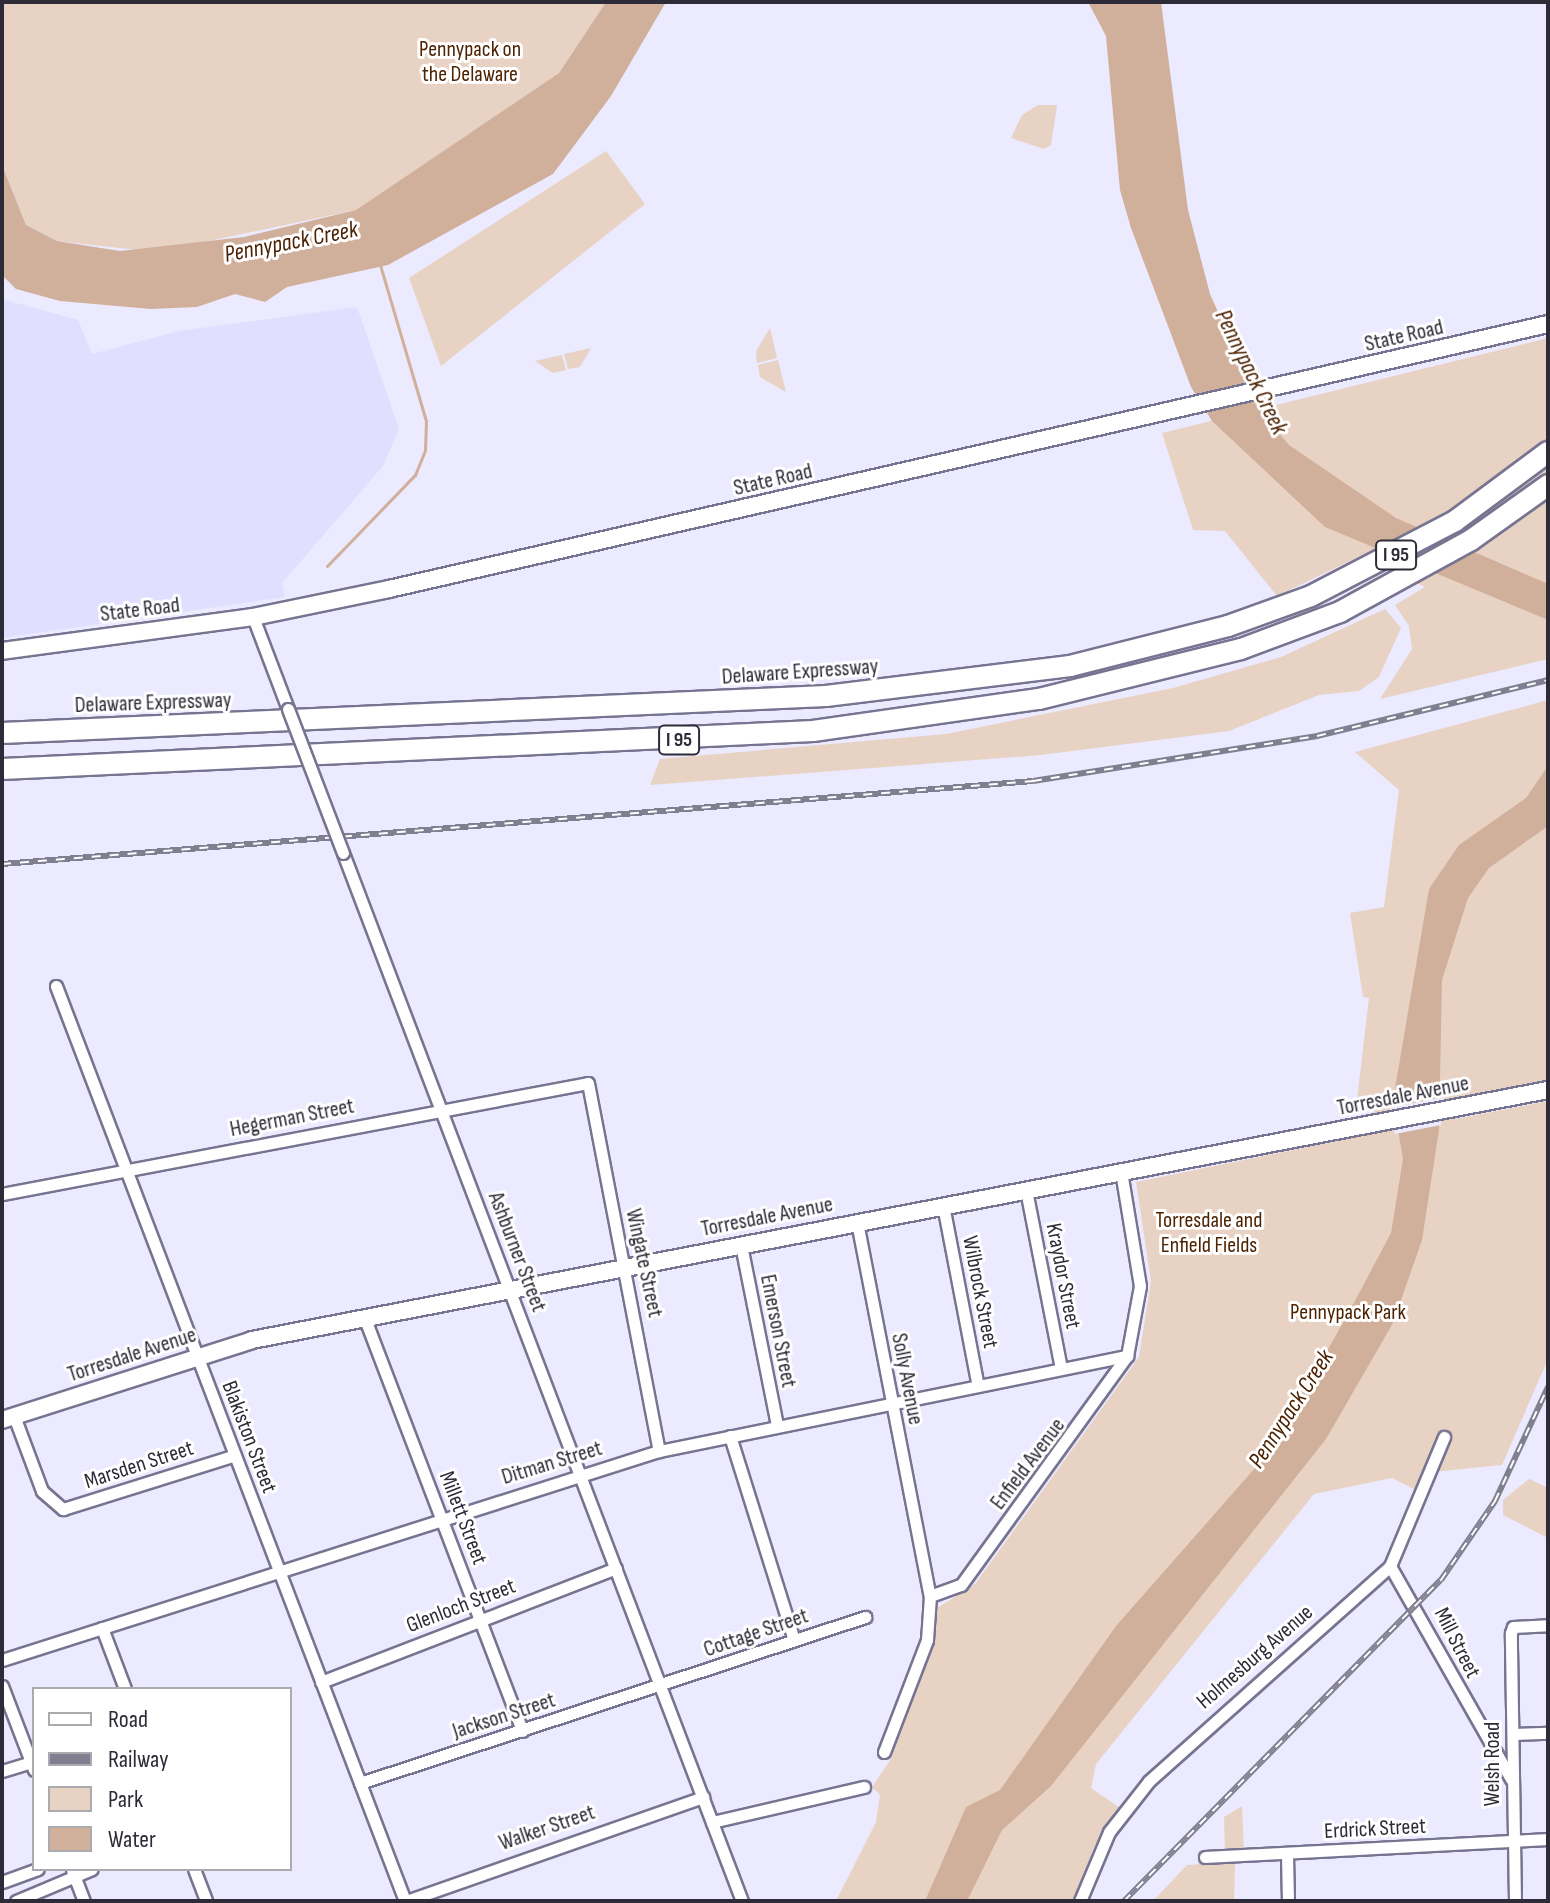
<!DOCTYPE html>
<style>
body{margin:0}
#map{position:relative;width:1550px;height:1903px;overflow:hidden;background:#ebeafe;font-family:"Sofia Sans Condensed",sans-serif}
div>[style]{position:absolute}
.built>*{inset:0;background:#e1dfff}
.green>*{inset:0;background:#e8d2c4}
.water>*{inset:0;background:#d1b09b}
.pier>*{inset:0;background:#ebeafe}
.stream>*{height:3px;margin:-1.5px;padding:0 1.5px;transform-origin:1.5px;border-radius:1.5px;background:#d1b09b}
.roads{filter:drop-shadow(2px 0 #777491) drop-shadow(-2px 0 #777491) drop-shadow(0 2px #777491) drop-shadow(0 -2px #777491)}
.street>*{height:11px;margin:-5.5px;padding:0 5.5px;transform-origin:5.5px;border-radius:5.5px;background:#fff}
.secondary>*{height:16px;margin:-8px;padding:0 8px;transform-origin:8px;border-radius:8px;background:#fff}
.highway>*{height:20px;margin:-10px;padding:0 10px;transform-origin:10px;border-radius:10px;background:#fff}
.rail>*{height:6px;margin-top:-3px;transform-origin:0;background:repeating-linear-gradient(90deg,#fff 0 9px,#807f8f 0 18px);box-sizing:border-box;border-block:2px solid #807f8f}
.bridges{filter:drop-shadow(2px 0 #777491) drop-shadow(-2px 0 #777491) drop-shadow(0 2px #777491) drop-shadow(0 -2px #777491)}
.street-bridge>*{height:11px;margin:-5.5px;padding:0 5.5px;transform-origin:5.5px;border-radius:5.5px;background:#fff}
span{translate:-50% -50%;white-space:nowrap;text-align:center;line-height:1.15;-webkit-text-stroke:6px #fff;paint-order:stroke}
.shield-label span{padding:2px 6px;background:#fff;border:2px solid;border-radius:6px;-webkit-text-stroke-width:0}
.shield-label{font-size:20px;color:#2c2b37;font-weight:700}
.park-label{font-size:22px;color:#4d2200}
.street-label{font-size:22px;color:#2c2b37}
.water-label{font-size:24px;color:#4c2100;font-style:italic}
.frame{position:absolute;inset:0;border:4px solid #2c2b37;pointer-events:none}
.legend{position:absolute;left:32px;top:1687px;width:260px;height:184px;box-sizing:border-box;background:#fff;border:2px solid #abaaaf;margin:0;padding:10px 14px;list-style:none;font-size:24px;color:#2c2b37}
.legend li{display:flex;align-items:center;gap:16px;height:40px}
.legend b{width:40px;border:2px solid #abaaaf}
</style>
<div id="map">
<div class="built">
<i style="clip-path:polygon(2px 299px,78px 320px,92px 354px,179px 331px,357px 307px,399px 429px,383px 466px,282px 583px,285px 597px,2px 638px)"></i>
</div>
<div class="green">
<i style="clip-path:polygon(2px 2px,606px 2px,559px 73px,356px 210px,156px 252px,57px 241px,26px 225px,2px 165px)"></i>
<i style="clip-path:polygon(1038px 105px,1057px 105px,1051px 145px,1044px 149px,1011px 138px,1022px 115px)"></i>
<i style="clip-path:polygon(606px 151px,645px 204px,441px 366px,409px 278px)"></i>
<i style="clip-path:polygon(770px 328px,777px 358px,757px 363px,756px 351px)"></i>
<i style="clip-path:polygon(1548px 338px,1548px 659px,1380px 699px,1412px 649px,1409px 626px,1395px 605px,1425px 587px,1360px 556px,1277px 596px,1225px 531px,1193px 530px,1162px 433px)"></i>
<i style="clip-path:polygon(591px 348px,580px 367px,568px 369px,564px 354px)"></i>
<i style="clip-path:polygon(562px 355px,566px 370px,553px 373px,535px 361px)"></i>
<i style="clip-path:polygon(778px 360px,786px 392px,760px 377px,758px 365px)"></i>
<i style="clip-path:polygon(1385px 609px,1401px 628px,1379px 677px,1359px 691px,1319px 695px,1229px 731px,1041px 755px,650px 785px,660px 759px,946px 734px,1173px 688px,1281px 657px)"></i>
<i style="clip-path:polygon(evenodd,1548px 700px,1548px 1080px,1459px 1097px,1456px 1119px,1548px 1101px,1548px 1359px,1502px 1465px,1422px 1473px,1416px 1490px,1392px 1478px,1314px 1494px,1096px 1764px,1091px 1788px,1120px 1808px,1094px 1847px,1074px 1901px,836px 1901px,876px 1822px,880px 1795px,872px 1787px,891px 1759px,936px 1609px,975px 1584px,1139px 1357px,1151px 1281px,1136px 1182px,1372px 1134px,1374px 1109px,1356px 1108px,1369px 998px,1363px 997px,1350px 913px,1384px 907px,1399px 790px,1355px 752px,1548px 700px,1144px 1667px,1063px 1770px,1058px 1766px,1144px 1667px)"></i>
<i style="clip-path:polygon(1529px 1479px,1548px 1488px,1548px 1538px,1503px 1515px,1503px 1500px)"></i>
<i style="clip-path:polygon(1242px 1806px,1244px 1852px,1225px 1853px,1224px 1817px)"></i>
<i style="clip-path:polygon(1235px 1862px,1234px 1901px,1153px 1901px,1187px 1865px)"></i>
</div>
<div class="water">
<i style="clip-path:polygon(606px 2px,666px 2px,611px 96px,553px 174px,388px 265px,287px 287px,265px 302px,235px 294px,197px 307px,151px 309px,60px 301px,16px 289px,2px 275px,2px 165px,26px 225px,57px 241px,120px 251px,244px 237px,356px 210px,559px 73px)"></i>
<i style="clip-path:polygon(1088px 2px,1161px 2px,1188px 210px,1210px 294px,1265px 417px,1289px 445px,1396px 518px,1548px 584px,1548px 620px,1325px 527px,1212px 421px,1191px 387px,1131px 228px,1120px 190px,1106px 36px)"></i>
<i style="clip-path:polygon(1548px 766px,1548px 826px,1489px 868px,1468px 898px,1442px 980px,1439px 1130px,1422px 1240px,1393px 1323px,1326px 1439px,1051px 1786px,1002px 1830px,967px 1901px,925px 1901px,966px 1807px,1000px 1790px,1116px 1626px,1270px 1451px,1348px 1314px,1391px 1233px,1403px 1159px,1393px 1100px,1429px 889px,1459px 845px,1526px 798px)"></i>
</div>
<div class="pier">
<i style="clip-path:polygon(1444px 1097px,1441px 1125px,1395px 1134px,1390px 1108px)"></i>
</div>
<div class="stream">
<i style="left:327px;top:566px;width:127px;rotate:-46deg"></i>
<i style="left:415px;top:475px;width:27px;rotate:-68deg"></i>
<i style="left:425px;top:450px;width:29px;rotate:-88deg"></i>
<i style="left:426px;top:421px;width:163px;rotate:-106.4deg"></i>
</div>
<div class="roads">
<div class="street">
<i style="left:253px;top:617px;width:98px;rotate:69.2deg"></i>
<i style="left:343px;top:853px;width:1121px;rotate:69.16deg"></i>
<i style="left:56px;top:986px;width:979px;rotate:69.12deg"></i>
<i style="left:1026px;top:1190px;width:182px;rotate:78.9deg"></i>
<i style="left:2px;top:1194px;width:596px;rotate:-10.73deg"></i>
<i style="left:588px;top:1083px;width:375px;rotate:79.1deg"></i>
<i style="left:943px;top:1205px;width:184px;rotate:79.1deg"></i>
<i style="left:857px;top:1222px;width:381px;rotate:79deg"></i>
<i style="left:930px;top:1596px;width:44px;rotate:93.9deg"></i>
<i style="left:927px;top:1640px;width:120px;rotate:111deg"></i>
<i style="left:741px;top:1245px;width:184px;rotate:78.7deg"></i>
<i style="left:365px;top:1319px;width:441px;rotate:69.1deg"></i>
<i style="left:14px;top:1416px;width:80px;rotate:69.5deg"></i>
<i style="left:42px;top:1491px;width:28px;rotate:41deg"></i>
<i style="left:63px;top:1509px;width:180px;rotate:-17.4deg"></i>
<i style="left:730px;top:1436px;width:214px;rotate:72.6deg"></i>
<i style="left:1390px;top:1566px;width:245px;rotate:60.4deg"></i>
<i style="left:930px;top:1596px;width:33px;rotate:-20deg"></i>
<i style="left:961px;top:1585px;width:283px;rotate:-54.1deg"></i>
<i style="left:1127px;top:1356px;width:71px;rotate:-79.5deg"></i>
<i style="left:1140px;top:1286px;width:117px;rotate:-99.4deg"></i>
<i style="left:102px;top:1628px;width:65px;rotate:69.3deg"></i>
<i style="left:2px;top:1660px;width:689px;rotate:-17.65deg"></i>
<i style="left:659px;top:1451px;width:478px;rotate:-11.5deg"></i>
<i style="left:321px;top:1682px;width:316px;rotate:-21.1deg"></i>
<i style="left:2px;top:1686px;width:90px;rotate:69.1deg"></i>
<i style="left:1513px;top:1734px;width:35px;rotate:-2deg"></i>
<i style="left:2px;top:1771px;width:30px;rotate:-17deg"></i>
<i style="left:360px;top:1783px;width:532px;rotate:-18.2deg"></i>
<i style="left:712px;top:1822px;width:156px;rotate:-13deg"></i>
<i style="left:1287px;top:1854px;width:47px;rotate:88.8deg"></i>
<i style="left:1205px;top:1857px;width:343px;rotate:-3deg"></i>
<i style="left:194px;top:1869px;width:34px;rotate:69deg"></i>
<i style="left:72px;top:1870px;width:33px;rotate:69deg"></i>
<i style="left:2px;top:1882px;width:38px;rotate:-20deg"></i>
<i style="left:16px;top:1901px;width:82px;rotate:-22.8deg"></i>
<i style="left:406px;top:1901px;width:315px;rotate:-19.3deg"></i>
<i style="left:1080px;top:1901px;width:75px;rotate:-67.2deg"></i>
<i style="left:1109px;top:1832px;width:65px;rotate:-51.9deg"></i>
<i style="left:1149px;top:1781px;width:323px;rotate:-41.7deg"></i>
<i style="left:1390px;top:1566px;width:140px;rotate:-67.3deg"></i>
<i style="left:1515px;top:1901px;width:268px;rotate:-90.9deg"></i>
<i style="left:1511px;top:1633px;width:6px;rotate:-72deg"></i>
<i style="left:1513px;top:1627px;width:35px;rotate:-3deg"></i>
</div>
<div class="secondary">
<i style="left:2px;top:651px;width:253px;rotate:-7.7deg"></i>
<i style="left:253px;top:617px;width:139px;rotate:-11.6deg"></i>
<i style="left:389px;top:589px;width:1189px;rotate:-12.88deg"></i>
<i style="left:2px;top:1420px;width:262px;rotate:-17.7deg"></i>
<i style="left:252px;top:1340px;width:1320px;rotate:-10.92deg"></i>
</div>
<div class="highway">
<i style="left:2px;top:733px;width:825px;rotate:-2.57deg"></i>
<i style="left:826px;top:696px;width:246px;rotate:-7deg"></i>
<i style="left:1070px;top:666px;width:163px;rotate:-14.2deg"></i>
<i style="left:1228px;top:626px;width:88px;rotate:-19.9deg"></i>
<i style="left:1311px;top:596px;width:162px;rotate:-27.5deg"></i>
<i style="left:1455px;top:521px;width:116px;rotate:-36.6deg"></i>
<i style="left:2px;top:769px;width:812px;rotate:-2.68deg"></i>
<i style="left:813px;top:731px;width:228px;rotate:-8.1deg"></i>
<i style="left:1039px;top:699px;width:208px;rotate:-13.9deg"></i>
<i style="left:1241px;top:649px;width:106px;rotate:-20.5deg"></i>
<i style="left:1340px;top:612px;width:149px;rotate:-28.8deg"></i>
<i style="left:1471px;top:540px;width:95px;rotate:-35.5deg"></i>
</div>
</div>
<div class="rail">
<i style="left:2px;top:864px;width:1034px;rotate:-4.6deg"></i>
<i style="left:1033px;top:781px;width:288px;rotate:-9deg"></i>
<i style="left:1317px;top:736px;width:238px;rotate:-13.6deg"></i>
<i style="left:1124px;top:1901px;width:451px;rotate:-45.4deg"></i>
<i style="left:1441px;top:1580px;width:96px;rotate:-55.6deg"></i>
<i style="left:1495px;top:1501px;width:126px;rotate:-65.1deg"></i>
</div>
<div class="bridges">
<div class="street-bridge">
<i style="left:288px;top:709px;width:154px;rotate:69.1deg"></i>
</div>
</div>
<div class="shield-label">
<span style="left:1396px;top:555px">I 95</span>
<span style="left:679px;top:740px">I 95</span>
</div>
<div class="park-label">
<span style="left:470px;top:62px">Pennypack on<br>the Delaware</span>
<span style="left:1209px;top:1233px">Torresdale and<br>Enfield Fields</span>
<span style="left:1348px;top:1313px">Pennypack Park</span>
</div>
<div class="street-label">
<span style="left:1404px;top:336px;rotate:-13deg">State Road</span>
<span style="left:773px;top:480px;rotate:-13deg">State Road</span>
<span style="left:140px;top:610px;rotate:-7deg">State Road</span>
<span style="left:800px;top:672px;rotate:-4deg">Delaware Expressway</span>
<span style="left:153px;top:703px;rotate:-2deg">Delaware Expressway</span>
<span style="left:1403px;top:1096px;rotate:-11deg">Torresdale Avenue</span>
<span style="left:292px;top:1118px;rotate:-11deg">Hegerman Street</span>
<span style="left:767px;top:1217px;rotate:-11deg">Torresdale Avenue</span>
<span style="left:517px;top:1252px;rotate:69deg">Ashburner Street</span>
<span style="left:644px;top:1263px;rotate:78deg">Wingate Street</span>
<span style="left:1063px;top:1276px;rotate:79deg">Kraydor Street</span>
<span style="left:980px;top:1292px;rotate:79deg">Wilbrock Street</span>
<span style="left:778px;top:1331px;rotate:79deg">Emerson Street</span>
<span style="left:132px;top:1355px;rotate:-18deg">Torresdale Avenue</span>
<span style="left:907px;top:1379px;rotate:79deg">Solly Avenue</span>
<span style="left:249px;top:1437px;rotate:69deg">Blakiston Street</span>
<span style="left:552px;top:1463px;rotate:-17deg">Ditman Street</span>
<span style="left:1028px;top:1464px;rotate:-53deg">Enfield Avenue</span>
<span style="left:139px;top:1465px;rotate:-18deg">Marsden Street</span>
<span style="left:463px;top:1518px;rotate:69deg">Millett Street</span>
<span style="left:461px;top:1606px;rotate:-21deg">Glenloch Street</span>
<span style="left:756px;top:1633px;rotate:-19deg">Cottage Street</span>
<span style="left:1457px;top:1643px;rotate:63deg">Mill Street</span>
<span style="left:1255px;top:1657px;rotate:-41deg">Holmesburg Avenue</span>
<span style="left:504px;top:1716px;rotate:-18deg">Jackson Street</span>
<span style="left:1493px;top:1764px;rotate:-90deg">Welsh Road</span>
<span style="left:547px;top:1828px;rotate:-19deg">Walker Street</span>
<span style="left:1375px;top:1829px;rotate:-3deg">Erdrick Street</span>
</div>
<div class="water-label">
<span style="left:291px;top:242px;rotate:-11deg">Pennypack Creek</span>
<span style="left:1251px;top:372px;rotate:64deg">Pennypack Creek</span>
<span style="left:1291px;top:1409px;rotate:-57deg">Pennypack Creek</span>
</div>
<div class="frame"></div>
<ul class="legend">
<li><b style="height:10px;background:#fff"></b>Road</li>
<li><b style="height:10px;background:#807f8f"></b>Railway</li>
<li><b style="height:22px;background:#e8d2c4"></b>Park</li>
<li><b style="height:22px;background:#d1b09b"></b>Water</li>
</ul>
</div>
